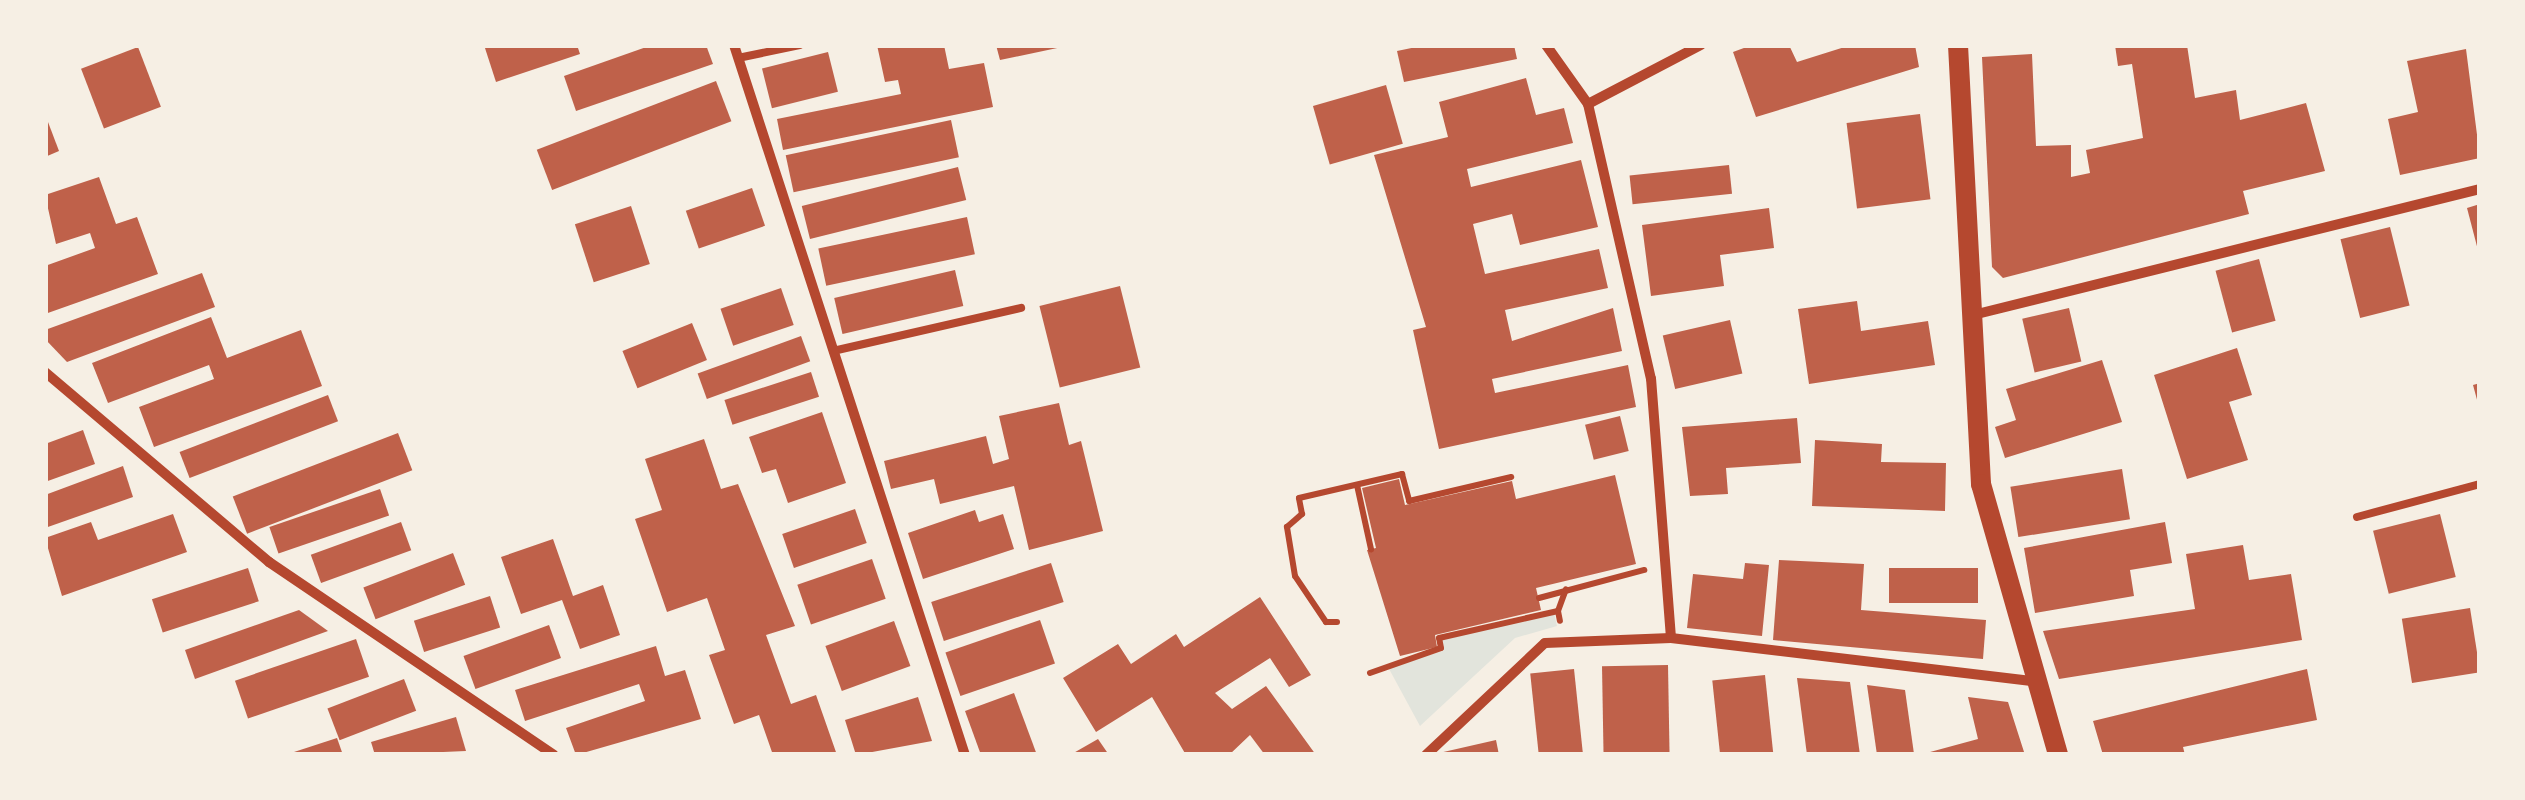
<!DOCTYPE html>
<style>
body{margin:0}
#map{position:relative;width:2525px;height:800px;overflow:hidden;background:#f6efe4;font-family:"Noto Sans",sans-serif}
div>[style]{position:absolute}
.green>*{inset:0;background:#e2e4dc}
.building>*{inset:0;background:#bf614a;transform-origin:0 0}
.path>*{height:6px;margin:-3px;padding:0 3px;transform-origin:3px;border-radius:3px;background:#b5482f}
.service>*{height:8px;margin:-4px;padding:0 4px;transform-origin:4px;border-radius:4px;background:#b5482f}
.minor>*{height:10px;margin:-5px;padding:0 5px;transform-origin:5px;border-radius:5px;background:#b5482f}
.secondary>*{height:20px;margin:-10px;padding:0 10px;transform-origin:10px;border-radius:10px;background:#b5482f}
span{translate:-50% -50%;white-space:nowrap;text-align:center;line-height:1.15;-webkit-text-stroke:8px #f6efe4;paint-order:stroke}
.frame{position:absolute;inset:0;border:48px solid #f6efe4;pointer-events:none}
</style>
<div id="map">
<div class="green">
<i style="clip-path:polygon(1554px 613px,1557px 626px,1515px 638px,1420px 726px,1388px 667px,1443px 651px,1441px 639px)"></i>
</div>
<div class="building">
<i style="clip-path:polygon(484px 45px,577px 45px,580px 54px,496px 82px)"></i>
<i style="clip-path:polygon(652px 45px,706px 45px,713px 64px,576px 111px,564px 76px)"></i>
<i style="clip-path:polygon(877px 45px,944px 45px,949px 69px,984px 63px,993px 107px,783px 150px,777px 119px,901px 94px,898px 80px,885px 82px)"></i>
<i style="clip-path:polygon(996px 45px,1062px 45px,1062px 47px,1000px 60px)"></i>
<i style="clip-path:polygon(1426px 45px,1514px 45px,1517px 59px,1404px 82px,1397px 51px)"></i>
<i style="clip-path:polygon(1752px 45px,1789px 45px,1797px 62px,1851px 45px,1915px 45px,1919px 67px,1756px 117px,1733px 52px)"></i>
<i style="clip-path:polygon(2115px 45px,2187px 45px,2195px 98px,2236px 90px,2240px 120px,2306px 103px,2325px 171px,2243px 191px,2249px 214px,2003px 278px,1992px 267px,1982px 57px,2032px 54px,2036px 146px,2071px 145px,2071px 177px,2090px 173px,2086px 150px,2143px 138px,2132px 64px,2118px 66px)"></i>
<i style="left:138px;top:47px;width:64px;height:61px;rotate:69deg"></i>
<i style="clip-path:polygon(2466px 49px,2480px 158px,2400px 175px,2388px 119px,2418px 112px,2407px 61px)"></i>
<i style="left:828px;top:52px;width:41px;height:68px;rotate:76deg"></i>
<i style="clip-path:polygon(1526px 78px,1536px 115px,1564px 108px,1573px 143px,1467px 169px,1471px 187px,1581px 160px,1598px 227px,1520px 245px,1512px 214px,1473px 224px,1485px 274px,1599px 249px,1608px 288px,1505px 310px,1512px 341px,1613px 308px,1622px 351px,1492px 379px,1495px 393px,1628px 365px,1636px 407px,1439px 449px,1413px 330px,1426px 327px,1374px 155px,1448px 137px,1439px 102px)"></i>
<i style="left:716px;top:81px;width:43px;height:192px;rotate:69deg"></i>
<i style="left:1386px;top:85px;width:61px;height:76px;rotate:74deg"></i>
<i style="left:1920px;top:114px;width:86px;height:74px;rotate:83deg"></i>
<i style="left:951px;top:120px;width:38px;height:169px;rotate:78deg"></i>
<i style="clip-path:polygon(48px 122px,59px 151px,45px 157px,45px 124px)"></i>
<i style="left:1729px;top:165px;width:29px;height:100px;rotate:84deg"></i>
<i style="left:958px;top:167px;width:34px;height:161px;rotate:76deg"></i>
<i style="clip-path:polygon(99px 177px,116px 224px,137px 217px,158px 274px,45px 314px,45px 266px,95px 248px,90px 233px,56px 244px,45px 195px)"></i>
<i style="left:752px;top:188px;width:40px;height:70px;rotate:71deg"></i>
<i style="clip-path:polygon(2480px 204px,2480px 253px,2479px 254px,2467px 208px)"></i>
<i style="left:631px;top:206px;width:61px;height:59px;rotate:72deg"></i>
<i style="clip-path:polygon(1769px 208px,1774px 248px,1720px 255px,1724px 286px,1651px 296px,1642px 225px)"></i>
<i style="left:967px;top:217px;width:38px;height:152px;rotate:78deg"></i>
<i style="left:2390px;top:227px;width:81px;height:51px;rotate:76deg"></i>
<i style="left:2259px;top:259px;width:64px;height:45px;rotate:75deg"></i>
<i style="left:955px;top:270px;width:37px;height:124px;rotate:77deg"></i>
<i style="clip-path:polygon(202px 273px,215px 307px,67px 362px,45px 339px,45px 330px)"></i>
<i style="left:1120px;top:286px;width:84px;height:83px;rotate:76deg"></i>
<i style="left:781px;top:288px;width:39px;height:64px;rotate:71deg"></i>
<i style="clip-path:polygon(1857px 301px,1861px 331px,1928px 321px,1935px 365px,1809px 384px,1798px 309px)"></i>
<i style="left:2069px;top:308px;width:55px;height:48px;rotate:77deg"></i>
<i style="clip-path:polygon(211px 317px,227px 358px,301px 330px,322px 386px,154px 447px,139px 407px,214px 379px,209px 365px,108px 403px,92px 363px)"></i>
<i style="left:1730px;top:320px;width:55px;height:69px;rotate:77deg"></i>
<i style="left:692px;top:323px;width:40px;height:75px;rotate:68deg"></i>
<i style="left:801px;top:336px;width:27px;height:110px;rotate:70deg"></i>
<i style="clip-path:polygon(2237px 348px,2252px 395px,2229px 402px,2248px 460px,2187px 479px,2154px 375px)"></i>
<i style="clip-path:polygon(2102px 360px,2122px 422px,2005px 458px,1995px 427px,2016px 420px,2006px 389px)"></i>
<i style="left:811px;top:372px;width:26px;height:91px;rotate:72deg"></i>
<i style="clip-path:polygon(2480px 383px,2480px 407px,2479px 407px,2473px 385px)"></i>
<i style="left:328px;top:395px;width:28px;height:159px;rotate:69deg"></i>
<i style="clip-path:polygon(1059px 403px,1069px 445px,1081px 441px,1103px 531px,1029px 550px,1014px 486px,940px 504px,934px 479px,891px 489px,884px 461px,986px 436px,993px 464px,1009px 459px,999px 416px)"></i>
<i style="clip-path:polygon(822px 412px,846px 483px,788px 503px,776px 469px,762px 473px,749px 437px)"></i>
<i style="left:1620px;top:416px;width:36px;height:36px;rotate:76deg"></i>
<i style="clip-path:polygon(1797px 418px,1801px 463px,1726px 468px,1728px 494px,1690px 496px,1682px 427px)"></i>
<i style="clip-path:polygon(83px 430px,95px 464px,45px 482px,45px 444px)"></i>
<i style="left:398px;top:433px;width:40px;height:177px;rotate:69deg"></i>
<i style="clip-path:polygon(704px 439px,721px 489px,738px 484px,795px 626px,766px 635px,791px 704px,816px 695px,837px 755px,773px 755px,759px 715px,734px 724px,709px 655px,725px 650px,707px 598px,667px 612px,635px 519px,662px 510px,645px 459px)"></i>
<i style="clip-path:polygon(1815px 440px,1882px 444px,1881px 462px,1946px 463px,1945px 511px,1812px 506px)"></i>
<i style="clip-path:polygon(123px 466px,133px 497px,45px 528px,45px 495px)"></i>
<i style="left:2122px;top:469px;width:51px;height:113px;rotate:81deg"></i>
<i style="clip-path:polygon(1615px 475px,1636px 564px,1536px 588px,1541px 610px,1435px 635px,1437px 647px,1400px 656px,1367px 550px,1376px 548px,1362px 488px,1399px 479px,1405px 505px,1512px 481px,1516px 499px)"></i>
<i style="left:380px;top:489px;width:28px;height:117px;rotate:71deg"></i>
<i style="left:855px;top:509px;width:36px;height:77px;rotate:71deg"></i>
<i style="clip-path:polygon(975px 510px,979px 522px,1003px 514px,1014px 549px,923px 579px,908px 533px)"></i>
<i style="clip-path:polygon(173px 514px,187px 552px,62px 596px,45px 538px,91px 522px,98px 540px)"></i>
<i style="left:2440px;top:514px;width:65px;height:69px;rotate:76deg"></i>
<i style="left:401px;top:522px;width:30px;height:96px;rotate:70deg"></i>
<i style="clip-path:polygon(2165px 522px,2172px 563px,2130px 570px,2134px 596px,2035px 613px,2024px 548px)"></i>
<i style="clip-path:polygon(553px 539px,573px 596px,603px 585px,620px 635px,580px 649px,562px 600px,521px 614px,501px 557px)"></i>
<i style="clip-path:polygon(2243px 545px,2249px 580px,2291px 574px,2302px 640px,2059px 679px,2043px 631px,2195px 609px,2186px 554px)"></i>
<i style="left:453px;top:553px;width:34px;height:96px;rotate:69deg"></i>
<i style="left:872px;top:559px;width:42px;height:79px;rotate:71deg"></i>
<i style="clip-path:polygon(1779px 560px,1864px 564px,1861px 610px,1986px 620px,1983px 659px,1773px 640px)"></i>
<i style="left:1051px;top:563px;width:41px;height:126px;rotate:72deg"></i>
<i style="clip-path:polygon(1745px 563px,1769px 565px,1762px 636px,1687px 628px,1693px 574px,1743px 579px)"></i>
<i style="left:248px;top:568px;width:35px;height:101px;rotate:72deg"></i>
<i style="left:1889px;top:568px;width:89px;height:35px"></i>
<i style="left:490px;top:596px;width:33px;height:80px;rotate:72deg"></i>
<i style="clip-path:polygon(1260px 597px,1311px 675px,1289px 687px,1270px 658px,1215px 693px,1232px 709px,1266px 686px,1316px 755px,1265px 755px,1250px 735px,1229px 755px,1186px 755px,1152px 697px,1096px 732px,1063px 678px,1118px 644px,1131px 664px,1176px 634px,1184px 647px)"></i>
<i style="left:2470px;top:608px;width:65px;height:69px;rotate:81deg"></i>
<i style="clip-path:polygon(299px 610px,328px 631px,195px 679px,185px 650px)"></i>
<i style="left:1040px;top:620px;width:46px;height:100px;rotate:71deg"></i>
<i style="left:894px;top:621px;width:48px;height:73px;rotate:70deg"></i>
<i style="left:549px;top:625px;width:35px;height:91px;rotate:70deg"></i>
<i style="left:356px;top:639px;width:40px;height:128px;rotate:71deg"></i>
<i style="clip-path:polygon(656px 646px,665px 676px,685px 670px,701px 719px,576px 755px,566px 728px,645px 701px,639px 684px,525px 721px,515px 690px)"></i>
<i style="left:1668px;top:665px;width:90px;height:66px;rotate:89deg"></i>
<i style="left:1574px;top:669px;width:86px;height:44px;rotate:84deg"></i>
<i style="clip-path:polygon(2307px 669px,2317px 720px,2183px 747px,2185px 755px,2103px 755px,2093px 721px)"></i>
<i style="left:1765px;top:675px;width:80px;height:53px;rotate:84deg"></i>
<i style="clip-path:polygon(1797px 678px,1850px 682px,1860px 755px,1807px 755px)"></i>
<i style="left:404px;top:679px;width:34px;height:82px;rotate:69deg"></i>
<i style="clip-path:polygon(1867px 685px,1905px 690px,1914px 754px,1877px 755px)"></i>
<i style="clip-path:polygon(1014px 693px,1037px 755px,981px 755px,965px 711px)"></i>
<i style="clip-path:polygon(918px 697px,932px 741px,856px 755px,845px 720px)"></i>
<i style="clip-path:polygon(1968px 697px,2008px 702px,2025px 755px,1919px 755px,1978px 739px)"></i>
<i style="clip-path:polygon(456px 717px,466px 751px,375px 755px,371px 742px)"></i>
<i style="clip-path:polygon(337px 738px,343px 755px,295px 755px,294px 752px)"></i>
<i style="clip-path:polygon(1098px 739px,1109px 755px,1070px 755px)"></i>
<i style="clip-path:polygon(1496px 740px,1499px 755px,1439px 755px,1439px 753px)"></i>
</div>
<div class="path">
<i style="left:1357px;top:485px;width:66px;rotate:77.7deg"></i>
<i style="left:1539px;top:598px;width:109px;rotate:-14.9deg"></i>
<i style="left:1558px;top:611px;width:23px;rotate:-70deg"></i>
<i style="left:1337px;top:622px;width:11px;rotate:180deg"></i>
<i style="left:1326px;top:622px;width:55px;rotate:-124deg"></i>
<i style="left:1295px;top:576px;width:50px;rotate:-99.3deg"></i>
<i style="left:1287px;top:527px;width:20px;rotate:-41deg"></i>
<i style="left:1302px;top:514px;width:16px;rotate:-101deg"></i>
<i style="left:1299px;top:498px;width:106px;rotate:-13.1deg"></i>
<i style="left:1402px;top:474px;width:28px;rotate:75deg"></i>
<i style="left:1409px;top:501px;width:105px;rotate:-13.2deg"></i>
<i style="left:1370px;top:673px;width:75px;rotate:-19.4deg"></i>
<i style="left:1441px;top:648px;width:10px;rotate:-101deg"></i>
<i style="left:1439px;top:638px;width:122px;rotate:-12.8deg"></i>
<i style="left:1558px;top:611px;width:10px;rotate:79deg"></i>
</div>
<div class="service">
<i style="left:738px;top:58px;width:63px;rotate:-11.8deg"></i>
<i style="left:833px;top:351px;width:193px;rotate:-12.9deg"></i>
<i style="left:2357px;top:517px;width:127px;rotate:-15deg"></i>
</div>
<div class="minor">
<i style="left:734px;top:45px;width:747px;rotate:71.98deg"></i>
<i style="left:1546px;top:45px;width:72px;rotate:54.6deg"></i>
<i style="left:1973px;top:315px;width:522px;rotate:-13.96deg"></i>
<i style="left:45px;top:372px;width:294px;rotate:40.3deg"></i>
<i style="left:269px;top:562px;width:344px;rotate:34.1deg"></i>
<i style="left:1671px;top:638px;width:260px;rotate:-94.4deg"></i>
<i style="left:1651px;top:379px;width:282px;rotate:-102.9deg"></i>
<i style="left:1588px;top:104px;width:127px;rotate:-27.6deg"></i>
<i style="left:1426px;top:755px;width:163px;rotate:-43.3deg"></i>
<i style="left:1545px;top:643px;width:126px;rotate:-2.3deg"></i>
<i style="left:1671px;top:638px;width:363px;rotate:6.8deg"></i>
</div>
<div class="secondary">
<i style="left:1958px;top:45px;width:440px;rotate:87deg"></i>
<i style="left:1981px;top:484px;width:282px;rotate:74.1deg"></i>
</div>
<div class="frame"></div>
</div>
